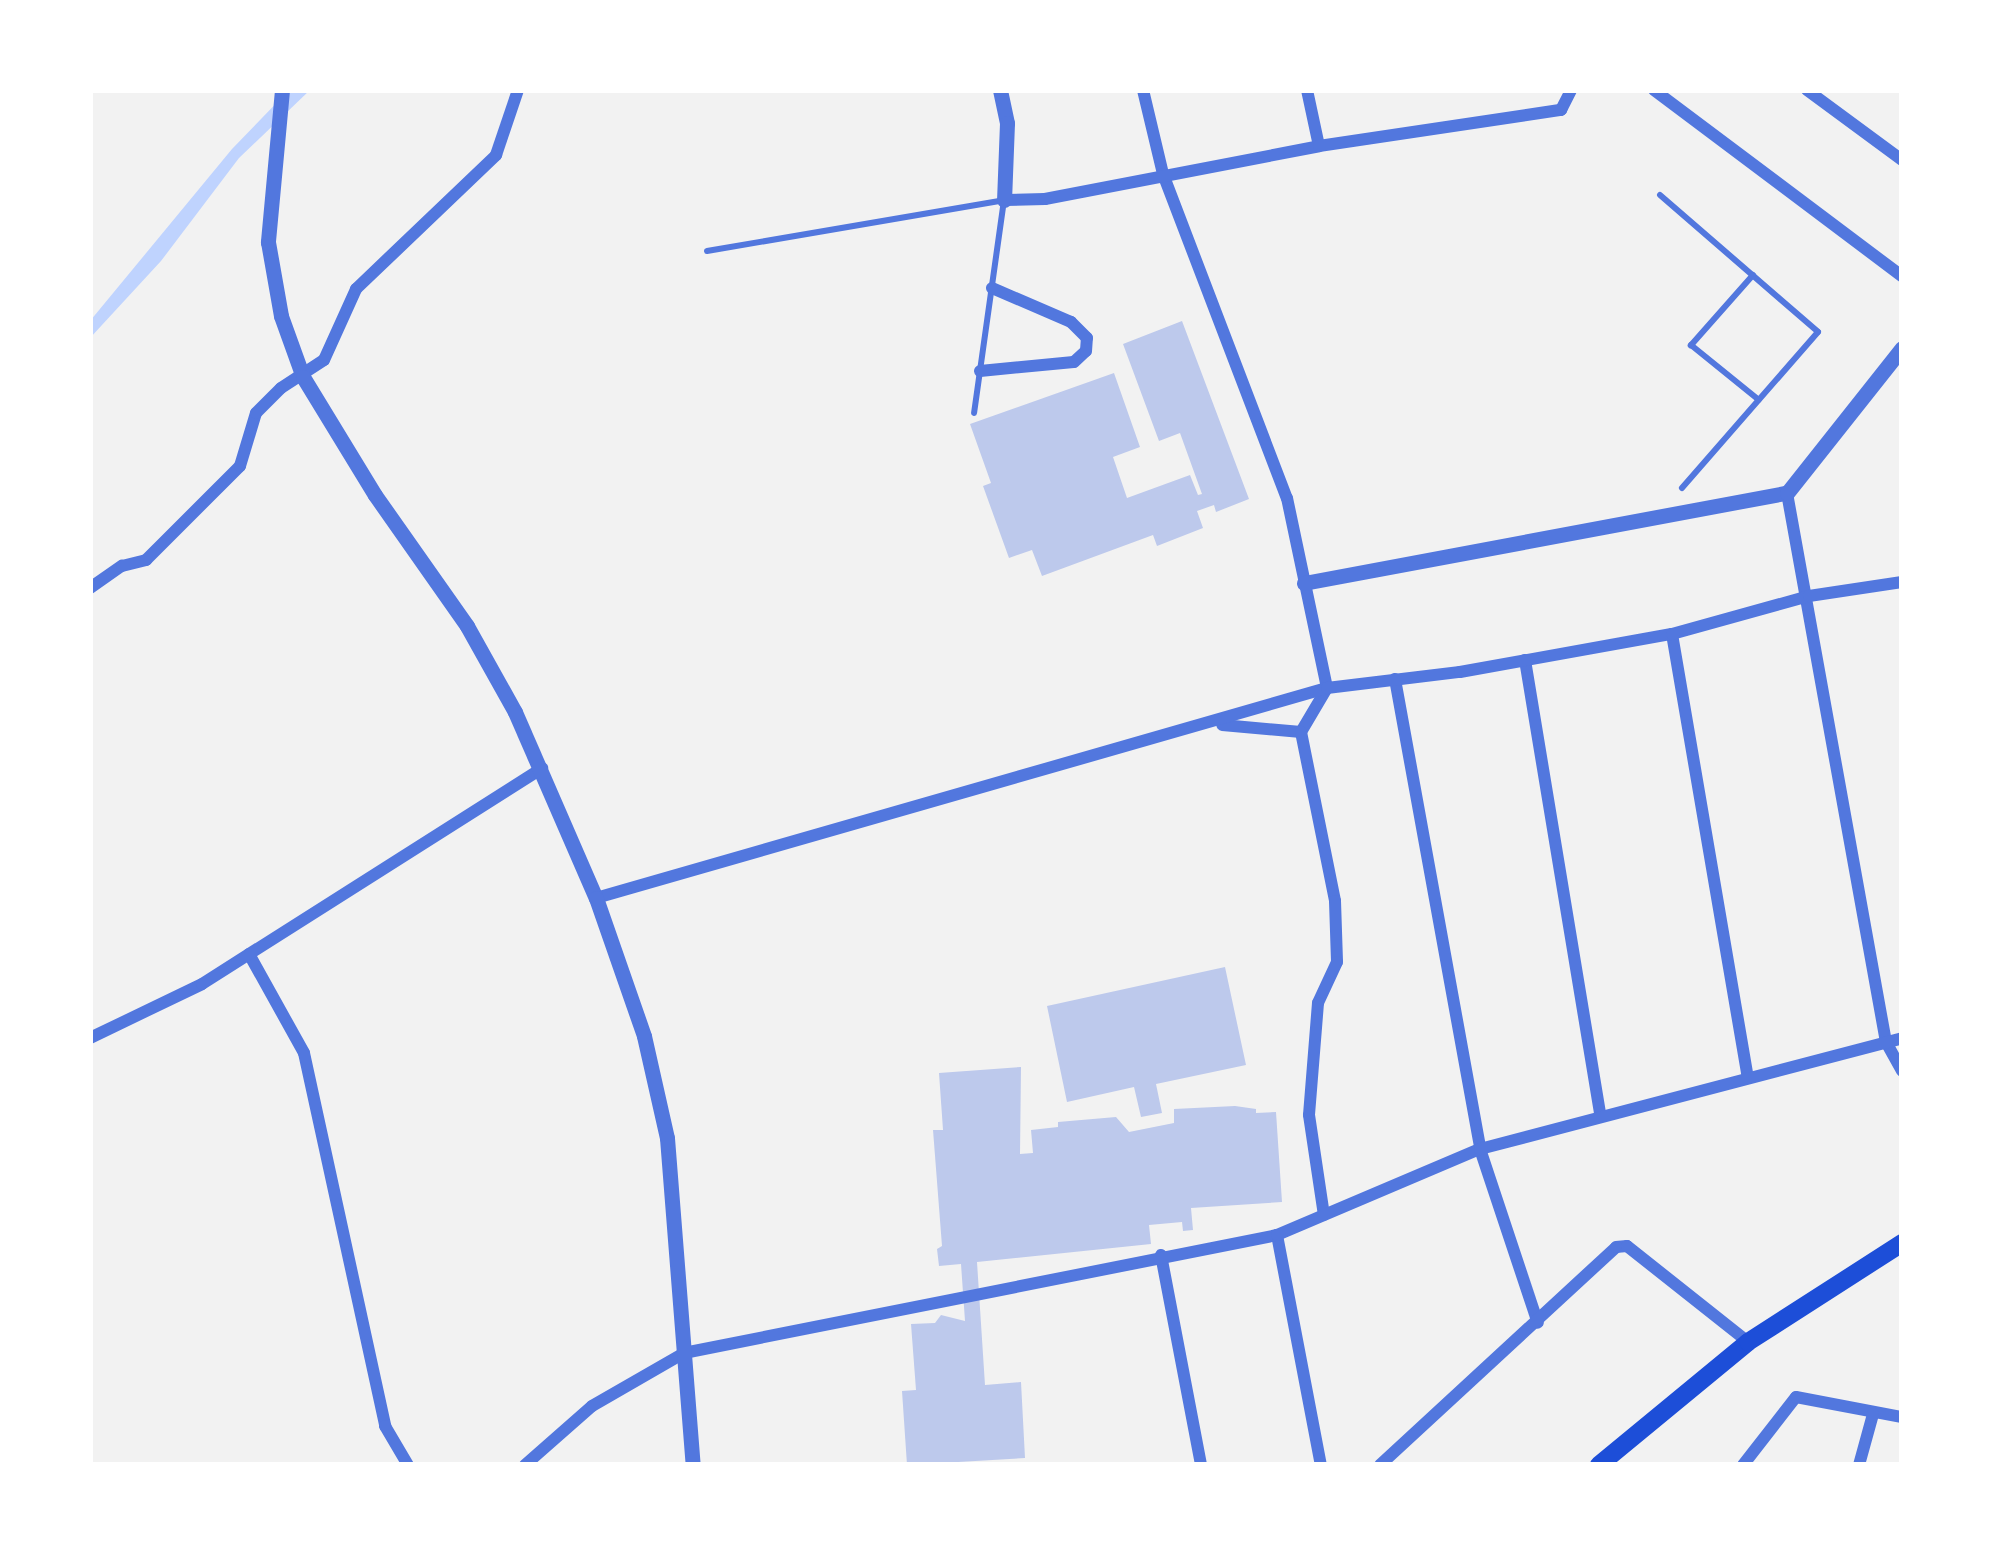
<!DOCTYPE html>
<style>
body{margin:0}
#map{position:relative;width:1992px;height:1555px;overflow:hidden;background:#f2f2f2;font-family:"Alegreya Sans",sans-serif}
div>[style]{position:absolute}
.water>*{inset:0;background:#bfd3fe}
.building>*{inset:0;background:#bdc9ec}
.service>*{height:6px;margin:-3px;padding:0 3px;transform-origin:3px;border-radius:3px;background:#5277de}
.minor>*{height:12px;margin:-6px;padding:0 6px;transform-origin:6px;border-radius:6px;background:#5277de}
.tertiary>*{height:15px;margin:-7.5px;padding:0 7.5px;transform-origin:7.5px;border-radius:7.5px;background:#5277de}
.trunk>*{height:18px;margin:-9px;padding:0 9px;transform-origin:9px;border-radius:9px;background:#1d4ed8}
span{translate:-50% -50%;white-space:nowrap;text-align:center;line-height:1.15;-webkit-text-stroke:9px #fff;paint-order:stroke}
.frame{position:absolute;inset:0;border:93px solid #fff;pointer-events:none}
</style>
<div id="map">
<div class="water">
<i style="clip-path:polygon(289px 90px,310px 90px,239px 158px,161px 261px,90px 338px,90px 321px,232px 149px)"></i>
</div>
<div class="building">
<i style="clip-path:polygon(1182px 321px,1249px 499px,1216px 512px,1214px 505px,1197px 511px,1203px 528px,1157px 546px,1153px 535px,1042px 576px,1032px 550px,1009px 558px,983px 486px,991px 483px,970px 424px,1114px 373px,1140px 447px,1113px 457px,1127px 498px,1190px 475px,1198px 495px,1202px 494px,1180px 433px,1159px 441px,1123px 344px)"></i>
<i style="clip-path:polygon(1225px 967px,1246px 1065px,1156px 1084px,1162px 1113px,1141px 1117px,1134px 1087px,1067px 1102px,1047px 1006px)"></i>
<i style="clip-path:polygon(1021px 1067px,1020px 1154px,1033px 1153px,1031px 1130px,1058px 1127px,1058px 1122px,1116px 1117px,1129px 1132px,1174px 1123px,1174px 1109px,1235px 1106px,1256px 1109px,1256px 1113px,1276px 1112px,1282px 1202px,1191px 1208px,1193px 1230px,1183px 1231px,1182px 1222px,1149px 1225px,1151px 1244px,977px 1262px,985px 1385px,1021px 1382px,1025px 1458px,907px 1465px,902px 1391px,916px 1390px,911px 1324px,935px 1323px,941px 1315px,965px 1321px,961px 1264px,939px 1266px,937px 1249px,942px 1246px,933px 1130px,943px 1130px,939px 1073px)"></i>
</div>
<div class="service">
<i style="left:1660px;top:195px;width:209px;rotate:40.9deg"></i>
<i style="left:1818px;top:332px;width:207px;rotate:131.1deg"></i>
<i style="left:707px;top:251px;width:301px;rotate:-9.7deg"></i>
<i style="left:1004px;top:200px;width:215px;rotate:98deg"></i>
<i style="left:1753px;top:275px;width:94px;rotate:131.5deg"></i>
<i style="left:1691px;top:345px;width:87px;rotate:39deg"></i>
</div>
<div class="minor">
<i style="left:1143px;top:90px;width:86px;rotate:76.6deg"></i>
<i style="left:1163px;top:174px;width:347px;rotate:69.1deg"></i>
<i style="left:1287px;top:498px;width:194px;rotate:78.1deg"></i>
<i style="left:1327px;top:688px;width:51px;rotate:120.6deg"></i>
<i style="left:1301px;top:732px;width:79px;rotate:-174.9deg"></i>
<i style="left:1307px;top:90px;width:57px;rotate:77.9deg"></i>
<i style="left:1654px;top:90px;width:310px;rotate:36.9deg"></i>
<i style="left:1807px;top:90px;width:118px;rotate:36.4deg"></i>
<i style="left:1004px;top:200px;width:41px;rotate:-1.4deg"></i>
<i style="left:1045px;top:199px;width:279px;rotate:-10.9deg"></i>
<i style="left:1319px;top:146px;width:245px;rotate:-8.5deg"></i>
<i style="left:1561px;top:110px;width:22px;rotate:-63deg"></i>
<i style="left:980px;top:371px;width:94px;rotate:-5.5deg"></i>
<i style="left:1074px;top:362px;width:16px;rotate:-43deg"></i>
<i style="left:1086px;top:351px;width:13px;rotate:-86deg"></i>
<i style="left:1087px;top:338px;width:23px;rotate:-135deg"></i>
<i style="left:1071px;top:322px;width:86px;rotate:-156.7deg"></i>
<i style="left:1787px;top:493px;width:558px;rotate:79.78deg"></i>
<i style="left:1886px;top:1042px;width:33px;rotate:61deg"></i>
<i style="left:90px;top:588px;width:39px;rotate:-35deg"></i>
<i style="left:122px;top:566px;width:25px;rotate:-14deg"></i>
<i style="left:146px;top:560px;width:133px;rotate:-45deg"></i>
<i style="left:240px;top:466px;width:55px;rotate:-73.2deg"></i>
<i style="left:256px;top:413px;width:35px;rotate:-45deg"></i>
<i style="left:281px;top:388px;width:51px;rotate:-33.1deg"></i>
<i style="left:324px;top:360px;width:78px;rotate:-65.7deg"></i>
<i style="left:356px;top:289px;width:194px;rotate:-43.7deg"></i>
<i style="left:496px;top:155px;width:69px;rotate:-71.3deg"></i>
<i style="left:1672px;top:634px;width:449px;rotate:80.3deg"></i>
<i style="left:1525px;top:660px;width:461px;rotate:80.6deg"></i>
<i style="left:1395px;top:679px;width:478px;rotate:79.7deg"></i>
<i style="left:1480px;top:1149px;width:183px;rotate:71.6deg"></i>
<i style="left:1301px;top:732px;width:172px;rotate:78.6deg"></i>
<i style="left:1335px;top:901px;width:61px;rotate:88.1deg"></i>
<i style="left:1337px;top:962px;width:45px;rotate:114.9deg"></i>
<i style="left:1318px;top:1003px;width:112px;rotate:94.6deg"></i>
<i style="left:1309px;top:1115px;width:101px;rotate:81.5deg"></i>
<i style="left:596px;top:898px;width:761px;rotate:-16.03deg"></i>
<i style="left:1327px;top:688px;width:134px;rotate:-6.9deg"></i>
<i style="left:1460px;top:672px;width:215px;rotate:-10.2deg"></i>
<i style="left:1672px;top:634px;width:142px;rotate:-15.5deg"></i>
<i style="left:1809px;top:596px;width:94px;rotate:-8.6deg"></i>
<i style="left:249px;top:954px;width:113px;rotate:60.9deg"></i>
<i style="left:304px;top:1053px;width:382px;rotate:77.7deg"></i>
<i style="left:385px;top:1426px;width:45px;rotate:59.5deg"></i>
<i style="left:90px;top:1038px;width:124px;rotate:-25.7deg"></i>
<i style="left:202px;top:984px;width:403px;rotate:-32.4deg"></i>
<i style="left:1277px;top:1235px;width:234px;rotate:79.2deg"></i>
<i style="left:1161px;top:1255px;width:214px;rotate:79.2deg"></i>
<i style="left:525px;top:1465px;width:89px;rotate:-41.4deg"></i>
<i style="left:592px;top:1406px;width:106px;rotate:-29.9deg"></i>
<i style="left:684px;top:1353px;width:605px;rotate:-11.25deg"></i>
<i style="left:1277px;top:1235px;width:220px;rotate:-23deg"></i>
<i style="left:1480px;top:1149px;width:436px;rotate:-14.7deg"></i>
<i style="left:1380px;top:1465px;width:321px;rotate:-42.7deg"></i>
<i style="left:1616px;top:1247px;width:11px;rotate:-5deg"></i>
<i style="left:1627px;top:1246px;width:154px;rotate:38.4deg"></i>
<i style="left:1743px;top:1465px;width:86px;rotate:-52.1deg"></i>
<i style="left:1796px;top:1397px;width:108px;rotate:10.7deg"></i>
<i style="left:1859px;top:1465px;width:53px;rotate:-74.6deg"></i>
</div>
<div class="tertiary">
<i style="left:282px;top:90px;width:153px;rotate:95.3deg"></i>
<i style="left:268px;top:242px;width:75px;rotate:80deg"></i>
<i style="left:281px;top:316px;width:65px;rotate:70.2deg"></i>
<i style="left:303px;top:377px;width:138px;rotate:58.6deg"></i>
<i style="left:375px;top:495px;width:160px;rotate:54.9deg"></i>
<i style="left:467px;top:626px;width:98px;rotate:60.8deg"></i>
<i style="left:515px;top:712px;width:203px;rotate:66.5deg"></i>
<i style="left:596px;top:898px;width:146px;rotate:70.8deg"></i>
<i style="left:644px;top:1036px;width:105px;rotate:77.3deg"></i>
<i style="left:667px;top:1138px;width:328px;rotate:85.5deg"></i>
<i style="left:1000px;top:90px;width:34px;rotate:78deg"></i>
<i style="left:1007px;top:123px;width:77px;rotate:92.2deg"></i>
<i style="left:1304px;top:583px;width:491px;rotate:-10.6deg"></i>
<i style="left:1787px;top:493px;width:185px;rotate:-51.6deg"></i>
</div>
<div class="trunk">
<i style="left:1599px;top:1465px;width:193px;rotate:-39.5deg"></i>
<i style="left:1748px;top:1342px;width:183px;rotate:-32.7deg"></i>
</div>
<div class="frame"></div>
</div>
